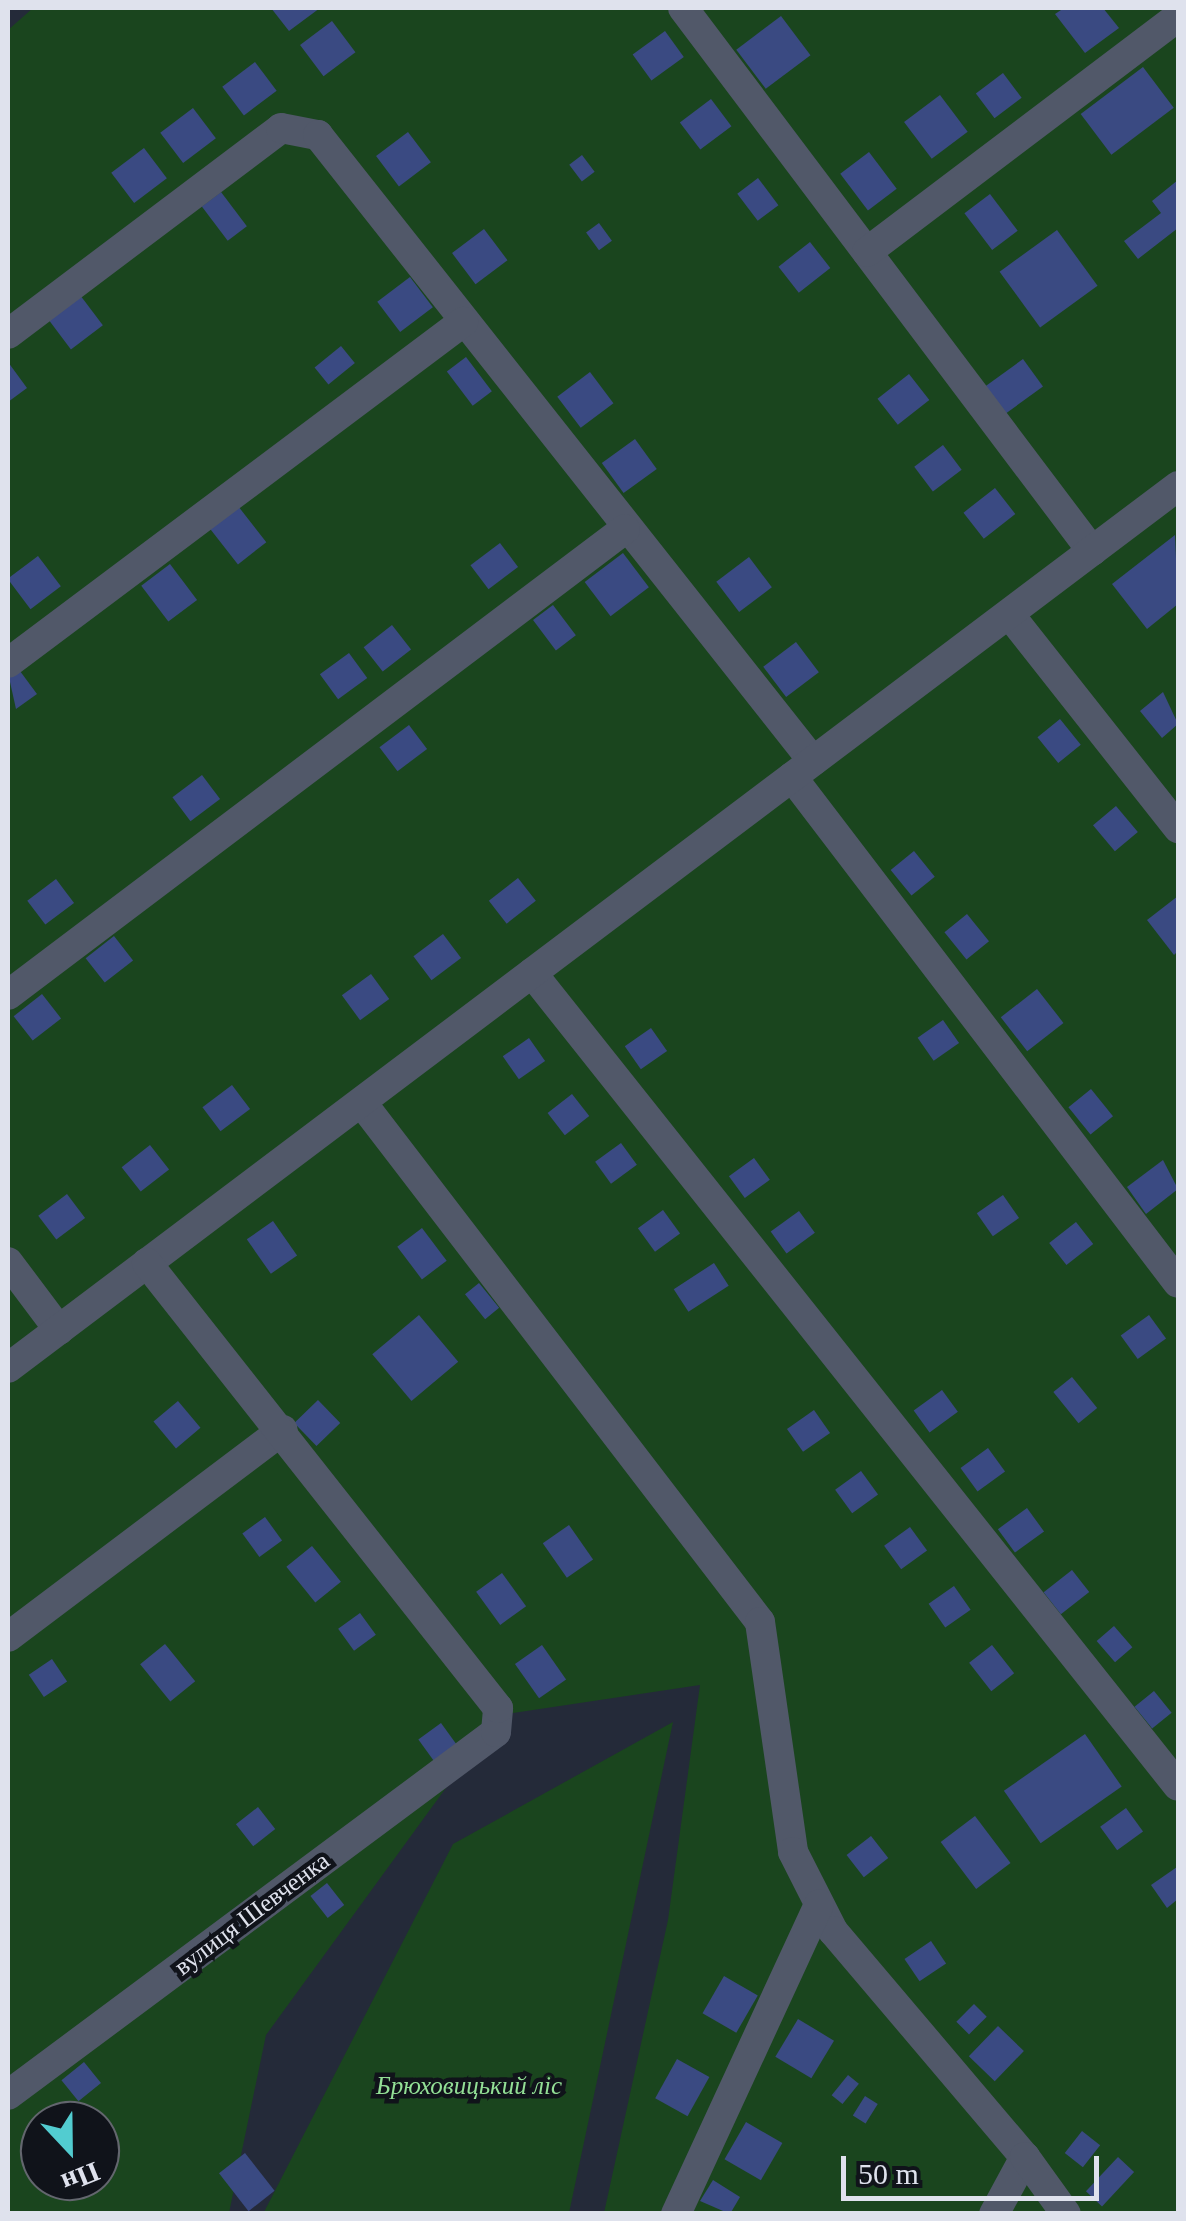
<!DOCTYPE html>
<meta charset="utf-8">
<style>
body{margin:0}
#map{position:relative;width:1186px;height:2221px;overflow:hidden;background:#242a39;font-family:Georgia,serif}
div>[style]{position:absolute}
.green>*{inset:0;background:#1a451e}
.building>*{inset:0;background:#3a4a82;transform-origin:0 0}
.minor>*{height:30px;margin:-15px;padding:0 15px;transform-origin:15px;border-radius:15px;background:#515869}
span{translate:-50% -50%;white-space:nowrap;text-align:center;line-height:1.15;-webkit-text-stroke:9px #10131a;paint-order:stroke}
.street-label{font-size:25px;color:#dfe2ed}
.park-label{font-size:25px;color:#93df96;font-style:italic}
.frame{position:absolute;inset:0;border:10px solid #dfe2ed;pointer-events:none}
.north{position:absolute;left:20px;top:2101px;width:100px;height:100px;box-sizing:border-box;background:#10131a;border:2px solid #63666e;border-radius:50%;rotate:158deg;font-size:28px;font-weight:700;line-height:40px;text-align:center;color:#dfe2ed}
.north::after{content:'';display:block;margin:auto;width:35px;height:45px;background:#52ccd0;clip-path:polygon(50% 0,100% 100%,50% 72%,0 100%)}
.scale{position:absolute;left:841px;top:2156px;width:258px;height:45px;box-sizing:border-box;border:5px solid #dfe2ed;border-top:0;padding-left:12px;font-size:30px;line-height:35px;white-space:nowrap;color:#dfe2ed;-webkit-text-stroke:8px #10131a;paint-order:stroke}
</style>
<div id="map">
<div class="green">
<i style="clip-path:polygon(evenodd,33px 8px,1178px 8px,1178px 2213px,604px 2213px,668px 1920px,700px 1685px,499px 1715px,266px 2035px,229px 2213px,8px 2213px,8px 30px,33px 8px,40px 2121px,100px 2121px,100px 2181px,40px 2181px,40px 2121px)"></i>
<i style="clip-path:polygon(673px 1722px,569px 2213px,263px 2214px,453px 1844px)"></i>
</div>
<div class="building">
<i style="clip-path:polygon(271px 8px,320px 8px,289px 31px)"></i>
<i style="clip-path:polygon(1064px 8px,1103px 8px,1119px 28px,1085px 53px,1055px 14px)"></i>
<i style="left:781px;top:16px;width:49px;height:56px;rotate:53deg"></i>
<i style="left:332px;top:21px;width:39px;height:40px;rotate:53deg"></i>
<i style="left:665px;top:31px;width:32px;height:40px;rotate:54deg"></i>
<i style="left:255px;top:62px;width:36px;height:41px;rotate:53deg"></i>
<i style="left:1143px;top:67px;width:51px;height:78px;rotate:53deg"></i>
<i style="left:1003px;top:73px;width:31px;height:34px;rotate:53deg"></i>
<i style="left:940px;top:95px;width:46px;height:45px;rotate:53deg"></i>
<i style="left:711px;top:99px;width:34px;height:39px;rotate:53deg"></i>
<i style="left:193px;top:108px;width:38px;height:41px;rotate:53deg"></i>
<i style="left:408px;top:132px;width:38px;height:40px;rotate:53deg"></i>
<i style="left:144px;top:148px;width:38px;height:41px;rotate:53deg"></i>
<i style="left:869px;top:152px;width:46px;height:36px;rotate:53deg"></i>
<i style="left:582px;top:155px;width:21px;height:16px;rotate:53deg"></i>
<i style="left:758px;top:178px;width:34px;height:26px;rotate:53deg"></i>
<i style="clip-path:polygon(1178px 180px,1178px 228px,1138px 259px,1124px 241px,1161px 213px,1152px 201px)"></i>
<i style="left:221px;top:192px;width:43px;height:24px;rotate:53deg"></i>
<i style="left:990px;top:194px;width:46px;height:32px;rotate:53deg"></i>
<i style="left:599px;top:223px;width:22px;height:16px;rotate:54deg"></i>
<i style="left:484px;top:229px;width:39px;height:40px;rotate:53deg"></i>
<i style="left:1057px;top:230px;width:69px;height:71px;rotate:54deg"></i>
<i style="left:810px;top:242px;width:33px;height:40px;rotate:52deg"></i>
<i style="left:410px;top:277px;width:38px;height:41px;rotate:53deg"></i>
<i style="left:80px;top:295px;width:38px;height:40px;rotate:53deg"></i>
<i style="left:341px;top:346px;width:22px;height:34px;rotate:51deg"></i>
<i style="left:466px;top:357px;width:43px;height:24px;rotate:53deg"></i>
<i style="left:1023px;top:359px;width:34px;height:49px;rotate:54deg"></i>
<i style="clip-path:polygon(8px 362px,27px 388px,8px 402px)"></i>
<i style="left:590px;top:372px;width:39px;height:41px;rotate:53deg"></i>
<i style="left:909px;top:374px;width:33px;height:40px;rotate:52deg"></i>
<i style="left:635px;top:439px;width:37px;height:41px;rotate:54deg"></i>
<i style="left:943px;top:445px;width:31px;height:36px;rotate:53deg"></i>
<i style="left:995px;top:488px;width:33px;height:40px;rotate:52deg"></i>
<i style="left:238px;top:506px;width:46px;height:36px;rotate:52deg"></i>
<i style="clip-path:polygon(1175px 535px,1178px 604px,1147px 629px,1112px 584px)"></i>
<i style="left:500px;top:543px;width:30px;height:37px;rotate:53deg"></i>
<i style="left:623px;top:553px;width:43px;height:48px;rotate:53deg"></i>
<i style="left:38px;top:556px;width:38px;height:38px;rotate:53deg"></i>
<i style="left:749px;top:557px;width:38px;height:41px;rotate:53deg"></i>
<i style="left:170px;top:564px;width:45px;height:36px;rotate:53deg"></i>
<i style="left:553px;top:605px;width:38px;height:25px;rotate:53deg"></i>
<i style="left:392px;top:625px;width:31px;height:36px;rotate:52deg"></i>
<i style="left:796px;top:642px;width:38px;height:41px;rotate:53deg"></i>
<i style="left:349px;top:653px;width:31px;height:36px;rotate:54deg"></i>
<i style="clip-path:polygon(17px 667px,37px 694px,16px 709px,8px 673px)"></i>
<i style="clip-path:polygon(1163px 692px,1178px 724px,1162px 738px,1140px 711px)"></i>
<i style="left:1060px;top:719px;width:33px;height:29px;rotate:51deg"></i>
<i style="left:409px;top:725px;width:30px;height:37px;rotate:53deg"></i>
<i style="left:202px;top:775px;width:30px;height:37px;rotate:53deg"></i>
<i style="left:1116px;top:806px;width:34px;height:30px;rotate:50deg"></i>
<i style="left:914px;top:851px;width:33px;height:30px;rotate:51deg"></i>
<i style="left:518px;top:878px;width:29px;height:37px;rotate:52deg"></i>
<i style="left:56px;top:879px;width:30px;height:36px;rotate:53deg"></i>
<i style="clip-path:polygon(1178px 896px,1178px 951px,1174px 955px,1147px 920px)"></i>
<i style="left:967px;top:914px;width:35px;height:29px;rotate:51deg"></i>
<i style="left:443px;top:934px;width:30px;height:37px;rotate:53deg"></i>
<i style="left:114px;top:936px;width:31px;height:36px;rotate:52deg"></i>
<i style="left:371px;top:974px;width:31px;height:36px;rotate:54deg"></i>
<i style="left:1037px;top:989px;width:43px;height:46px;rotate:52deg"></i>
<i style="left:42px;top:994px;width:31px;height:36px;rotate:52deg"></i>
<i style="left:943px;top:1020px;width:28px;height:31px;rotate:55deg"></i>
<i style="left:651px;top:1028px;width:28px;height:32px;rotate:55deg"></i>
<i style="left:529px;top:1038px;width:28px;height:32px;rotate:55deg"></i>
<i style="left:232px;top:1085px;width:30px;height:37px;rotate:53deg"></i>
<i style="left:1091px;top:1089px;width:35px;height:29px;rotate:51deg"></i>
<i style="left:572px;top:1094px;width:28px;height:31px;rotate:52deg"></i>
<i style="left:621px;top:1143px;width:27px;height:32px;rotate:54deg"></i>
<i style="left:150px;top:1145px;width:31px;height:36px;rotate:52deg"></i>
<i style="left:754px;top:1158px;width:27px;height:31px;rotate:54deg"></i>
<i style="clip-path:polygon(1163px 1160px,1178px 1189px,1146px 1214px,1127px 1187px)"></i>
<i style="left:67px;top:1194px;width:30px;height:36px;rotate:53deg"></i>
<i style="left:1003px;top:1195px;width:28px;height:32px;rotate:55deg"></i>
<i style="left:663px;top:1210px;width:29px;height:31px;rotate:54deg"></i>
<i style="left:799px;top:1211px;width:27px;height:35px;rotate:54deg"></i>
<i style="left:273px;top:1221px;width:42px;height:32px;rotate:55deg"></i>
<i style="left:1076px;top:1222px;width:28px;height:34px;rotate:52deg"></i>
<i style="left:422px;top:1228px;width:41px;height:31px;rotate:53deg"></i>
<i style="left:714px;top:1263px;width:27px;height:48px;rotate:57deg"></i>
<i style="left:479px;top:1283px;width:32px;height:18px;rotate:51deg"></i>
<i style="left:419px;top:1315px;width:61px;height:61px;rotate:50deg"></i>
<i style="left:1149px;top:1315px;width:29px;height:35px;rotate:54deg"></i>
<i style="left:1072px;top:1377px;width:40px;height:24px;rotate:51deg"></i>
<i style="left:942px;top:1390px;width:27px;height:35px;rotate:54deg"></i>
<i style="left:318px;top:1400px;width:32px;height:33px;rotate:46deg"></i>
<i style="left:178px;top:1401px;width:35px;height:32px;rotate:50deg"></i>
<i style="left:814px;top:1410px;width:28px;height:33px;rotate:55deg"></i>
<i style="left:988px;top:1448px;width:29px;height:34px;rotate:54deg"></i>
<i style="left:861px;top:1471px;width:29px;height:32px;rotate:54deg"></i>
<i style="left:1027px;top:1508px;width:29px;height:36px;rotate:54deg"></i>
<i style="left:265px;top:1517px;width:29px;height:28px;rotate:54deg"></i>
<i style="left:569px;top:1525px;width:42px;height:32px;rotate:55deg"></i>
<i style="left:910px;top:1527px;width:29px;height:32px;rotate:54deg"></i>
<i style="left:312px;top:1546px;width:46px;height:33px;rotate:51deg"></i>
<i style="left:1072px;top:1570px;width:28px;height:36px;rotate:52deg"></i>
<i style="left:502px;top:1573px;width:41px;height:32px;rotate:54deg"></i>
<i style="left:954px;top:1586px;width:29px;height:31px;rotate:55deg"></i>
<i style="left:360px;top:1613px;width:27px;height:27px;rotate:54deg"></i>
<i style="left:1114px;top:1626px;width:28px;height:23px;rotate:49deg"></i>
<i style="left:165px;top:1644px;width:48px;height:32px;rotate:51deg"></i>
<i style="left:542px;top:1645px;width:42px;height:33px;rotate:55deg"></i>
<i style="left:992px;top:1645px;width:36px;height:29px;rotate:52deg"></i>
<i style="left:52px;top:1659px;width:27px;height:28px;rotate:56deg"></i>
<i style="left:1154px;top:1691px;width:28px;height:25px;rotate:51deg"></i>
<i style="left:441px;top:1723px;width:29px;height:28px;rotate:54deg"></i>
<i style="left:1085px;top:1734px;width:64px;height:99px;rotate:55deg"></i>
<i style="left:258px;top:1807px;width:28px;height:28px;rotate:52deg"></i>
<i style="left:1126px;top:1808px;width:29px;height:32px;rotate:54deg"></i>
<i style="left:975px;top:1816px;width:59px;height:43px;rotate:53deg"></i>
<i style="left:871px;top:1836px;width:28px;height:31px;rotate:52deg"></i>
<i style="clip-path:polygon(1177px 1867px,1178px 1899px,1167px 1908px,1151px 1885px)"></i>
<i style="left:327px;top:1883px;width:28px;height:21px;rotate:52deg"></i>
<i style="left:931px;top:1941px;width:27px;height:32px;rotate:56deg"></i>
<i style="left:724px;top:1976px;width:39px;height:43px;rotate:30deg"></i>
<i style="left:974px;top:2004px;width:18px;height:25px;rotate:45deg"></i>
<i style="left:798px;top:2019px;width:42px;height:44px;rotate:31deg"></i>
<i style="left:998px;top:2026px;width:36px;height:42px;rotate:44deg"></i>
<i style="left:677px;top:2059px;width:37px;height:45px;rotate:29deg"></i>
<i style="left:84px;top:2062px;width:27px;height:29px;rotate:51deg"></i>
<i style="left:848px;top:2075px;width:14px;height:26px;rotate:39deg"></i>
<i style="left:865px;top:2096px;width:15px;height:23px;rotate:32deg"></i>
<i style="left:746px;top:2122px;width:42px;height:43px;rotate:30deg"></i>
<i style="left:1082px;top:2131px;width:23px;height:28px;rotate:38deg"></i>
<i style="left:245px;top:2153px;width:48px;height:33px;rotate:52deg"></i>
<i style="left:1118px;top:2157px;width:22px;height:47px;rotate:43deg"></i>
<i style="clip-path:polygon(713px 2180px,740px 2197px,730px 2214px,700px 2201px)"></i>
</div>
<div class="minor">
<i style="left:683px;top:8px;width:680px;rotate:53.01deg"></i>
<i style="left:867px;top:252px;width:390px;rotate:-37.1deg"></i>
<i style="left:8px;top:334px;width:342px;rotate:-37deg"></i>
<i style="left:281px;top:128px;width:38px;rotate:11deg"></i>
<i style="left:318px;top:135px;width:798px;rotate:51.67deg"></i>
<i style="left:1009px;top:614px;width:273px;rotate:51.7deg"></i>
<i style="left:8px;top:663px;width:569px;rotate:-36.85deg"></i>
<i style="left:792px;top:777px;width:636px;rotate:52.66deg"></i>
<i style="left:532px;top:973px;width:1038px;rotate:51.53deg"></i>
<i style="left:8px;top:995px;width:773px;rotate:-37.06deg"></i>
<i style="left:362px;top:1103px;width:654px;rotate:52.52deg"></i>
<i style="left:760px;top:1622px;width:232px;rotate:81.8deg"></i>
<i style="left:793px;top:1852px;width:89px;rotate:63.1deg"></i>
<i style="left:833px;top:1931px;width:297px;rotate:49.7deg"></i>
<i style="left:1025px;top:2157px;width:65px;rotate:118.5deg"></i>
<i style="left:8px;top:1262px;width:85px;rotate:53.1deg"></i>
<i style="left:8px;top:1368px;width:1465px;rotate:-37.01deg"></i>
<i style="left:8px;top:1637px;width:344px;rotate:-37deg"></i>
<i style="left:8px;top:2095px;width:608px;rotate:-36.64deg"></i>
<i style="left:496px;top:1732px;width:24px;rotate:-85deg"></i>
<i style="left:498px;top:1708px;width:567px;rotate:-128.27deg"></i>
<i style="left:1025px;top:2157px;width:70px;rotate:54.3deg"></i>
<i style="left:676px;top:2214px;width:341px;rotate:-65.2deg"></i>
</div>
<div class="street-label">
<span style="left:252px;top:1914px;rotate:-37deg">вулиця Шевченка</span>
</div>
<div class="park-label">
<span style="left:469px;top:2086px">Брюховицький ліс</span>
</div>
<div class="frame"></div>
<div class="north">Пн</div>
<div class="scale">50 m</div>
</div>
